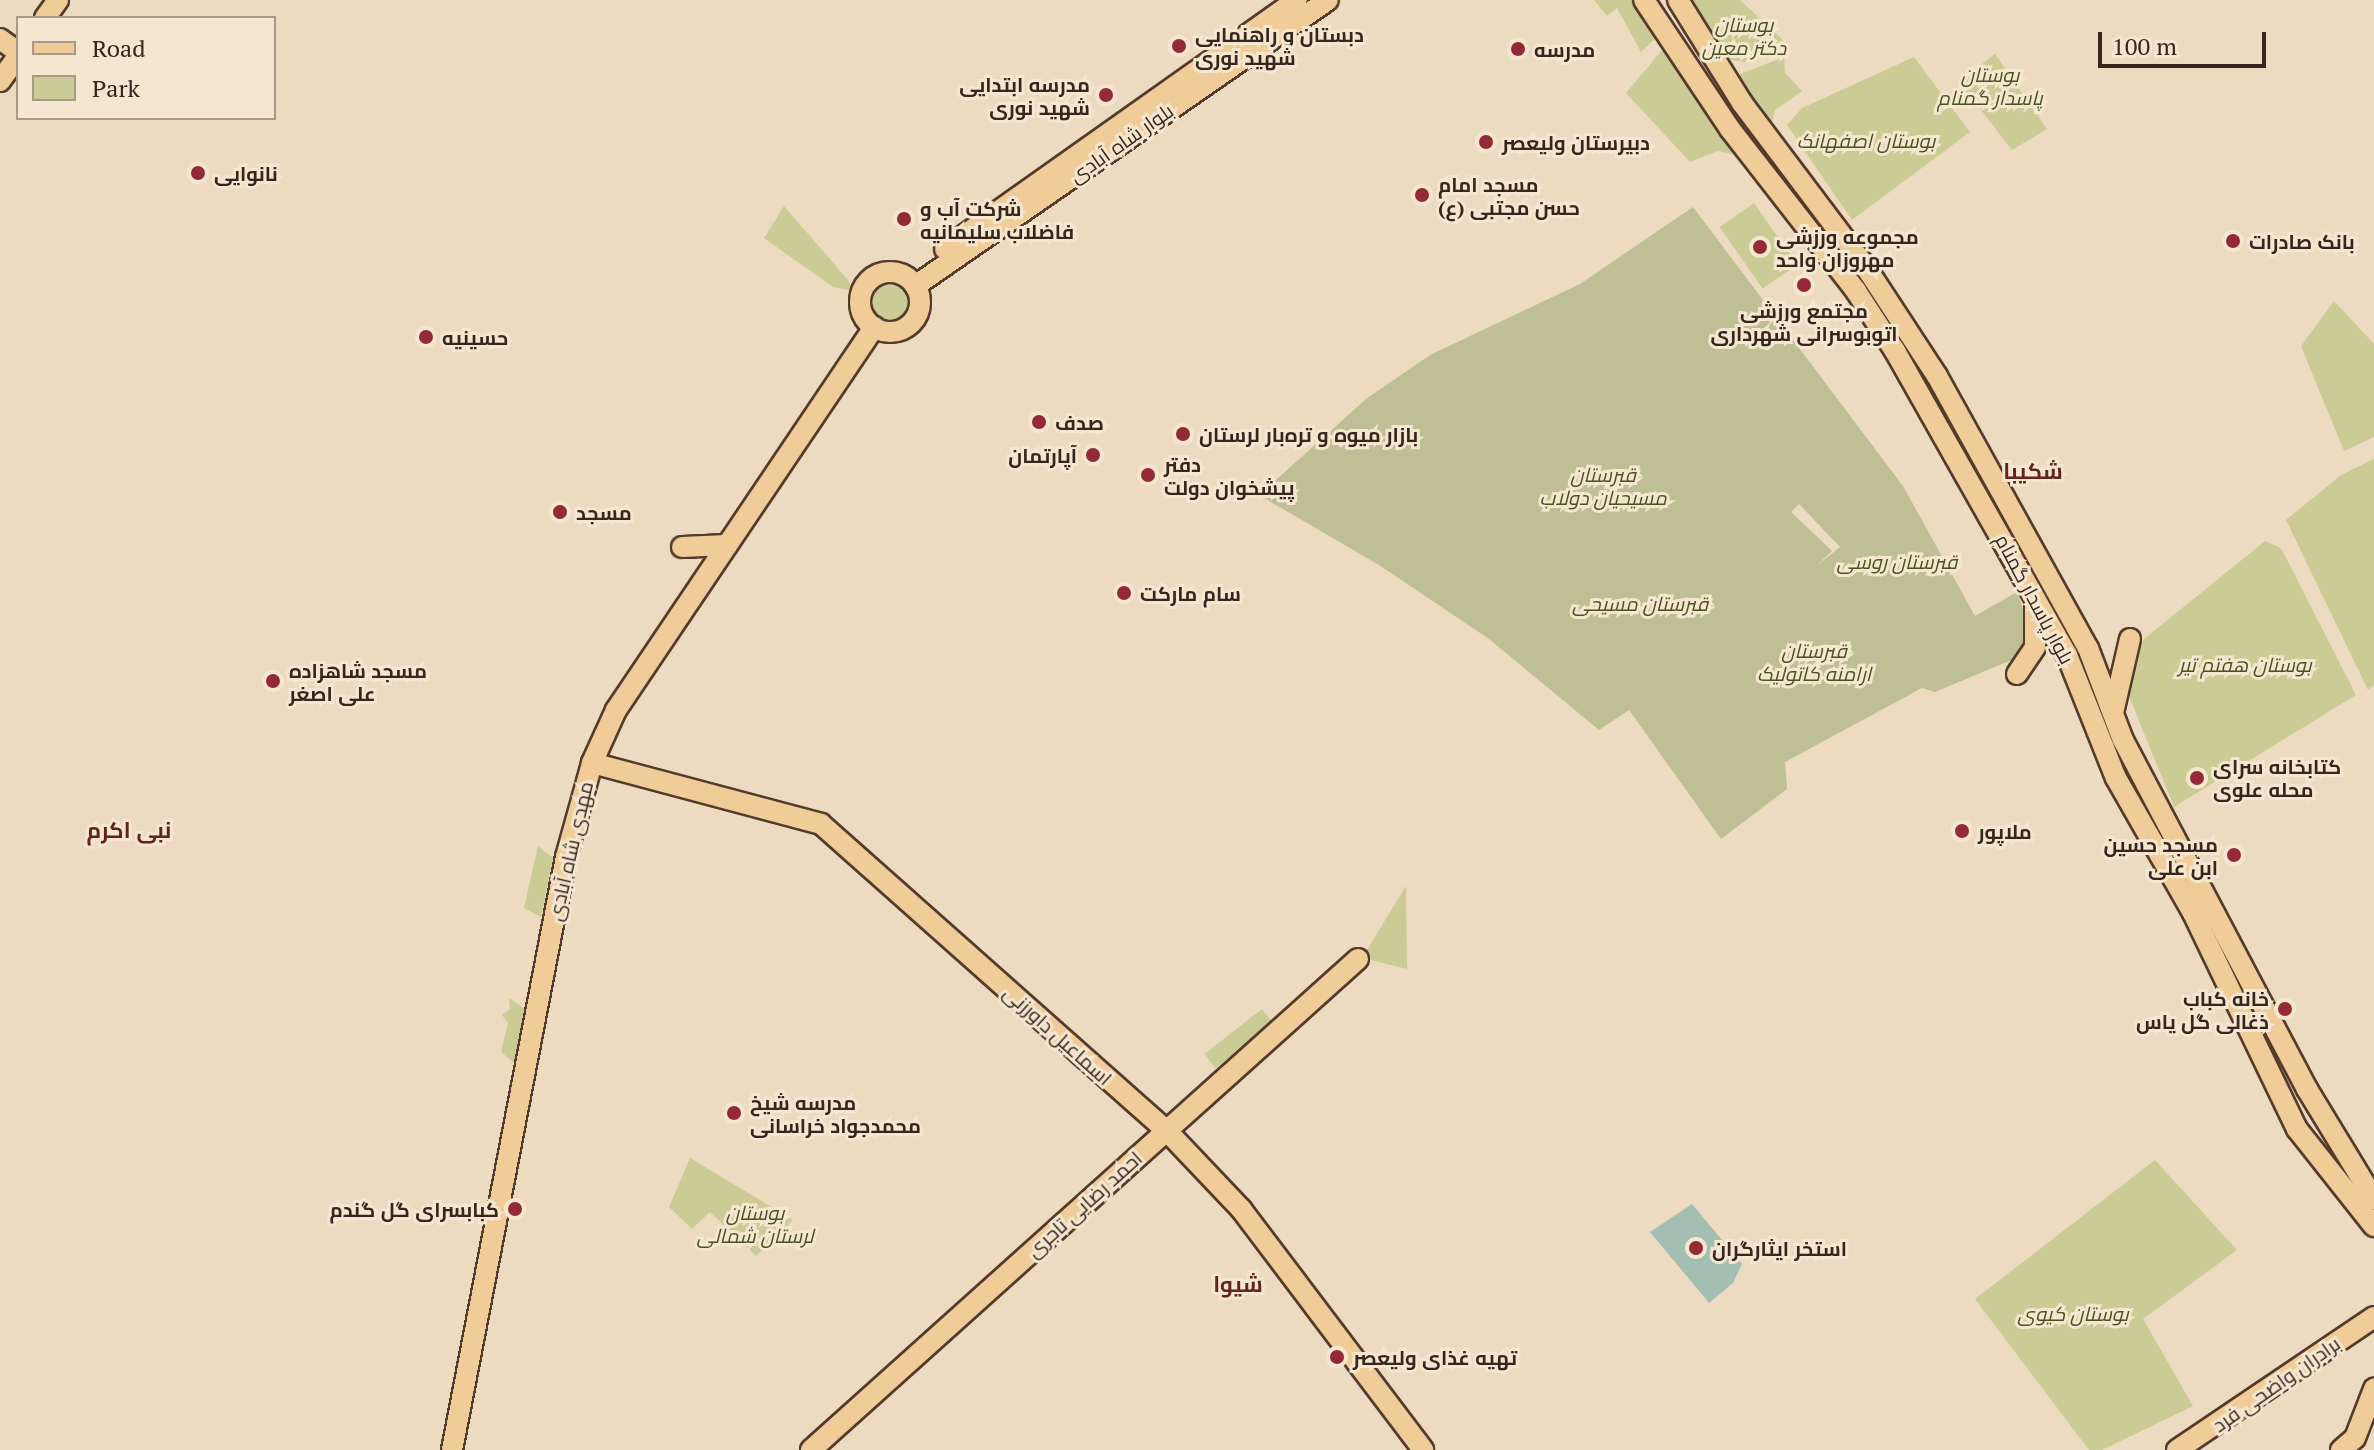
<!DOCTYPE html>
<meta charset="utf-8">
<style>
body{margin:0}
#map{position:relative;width:2374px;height:1450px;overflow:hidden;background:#eddbc1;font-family:"PT Serif",Cairo,serif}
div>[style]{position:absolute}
.green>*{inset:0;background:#cacb95;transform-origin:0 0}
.round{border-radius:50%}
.cemetery>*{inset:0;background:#bebf94}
.water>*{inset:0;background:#a3bfb4}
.roads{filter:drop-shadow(2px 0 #533b2d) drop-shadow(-2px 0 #533b2d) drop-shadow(0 2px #533b2d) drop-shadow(0 -2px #533b2d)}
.major>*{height:20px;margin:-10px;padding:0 10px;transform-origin:10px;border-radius:10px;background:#f0cc98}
.major>.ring{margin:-10px;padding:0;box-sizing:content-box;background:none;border:20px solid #f0cc98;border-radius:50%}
.dots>*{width:22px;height:22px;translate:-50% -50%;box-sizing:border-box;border:4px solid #f5e6d0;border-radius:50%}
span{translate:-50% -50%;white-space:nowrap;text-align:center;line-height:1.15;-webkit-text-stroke:6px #f5e6d0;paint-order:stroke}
.park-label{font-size:20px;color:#4b5224;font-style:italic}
.poi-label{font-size:20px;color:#36261d;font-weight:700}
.left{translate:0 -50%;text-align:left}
.right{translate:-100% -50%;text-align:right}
.street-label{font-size:20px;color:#36261d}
.neighbourhood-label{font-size:22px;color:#61251d;font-weight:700}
.legend{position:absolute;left:16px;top:16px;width:260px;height:104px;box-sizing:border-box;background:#f5e6d0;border:2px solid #a99988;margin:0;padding:10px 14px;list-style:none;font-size:24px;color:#36261d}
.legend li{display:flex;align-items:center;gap:16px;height:40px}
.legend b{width:40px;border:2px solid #a99988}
.scale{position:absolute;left:2098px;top:32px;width:168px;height:36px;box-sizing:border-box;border:4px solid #36261d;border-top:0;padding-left:10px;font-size:24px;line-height:28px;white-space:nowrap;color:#36261d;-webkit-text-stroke:6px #f5e6d0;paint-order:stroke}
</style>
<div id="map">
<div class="green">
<i style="clip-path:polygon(1594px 0,1631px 0,1656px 38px,1641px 52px,1617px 8px,1607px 16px)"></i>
<i style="clip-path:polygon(1691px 0,1740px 0,1783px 40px,1746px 62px,1731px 60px)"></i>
<i style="clip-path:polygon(1664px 48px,1694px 96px,1736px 155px,1718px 151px,1690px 162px,1626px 93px)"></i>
<i style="clip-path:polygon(1995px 54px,2047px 129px,2012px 150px,1959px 82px)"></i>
<i style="clip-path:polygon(1784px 57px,1785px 73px,1802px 91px,1775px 110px,1771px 126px,1735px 76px)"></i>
<i style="clip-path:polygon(1914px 57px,1970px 132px,1852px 220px,1787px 125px,1802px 108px)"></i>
<i style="left:1754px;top:203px;width:75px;height:42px;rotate:55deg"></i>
<i style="clip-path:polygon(784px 206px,849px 281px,852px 291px,833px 287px,764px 238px)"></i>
<i class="round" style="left:866px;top:278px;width:46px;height:46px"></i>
<i style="clip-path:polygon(2334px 301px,2374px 344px,2374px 437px,2344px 451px,2301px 346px)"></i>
<i style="clip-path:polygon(2374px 459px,2374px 685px,2368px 690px,2286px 520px,2341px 475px)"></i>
<i style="clip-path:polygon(2265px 541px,2281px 548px,2356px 695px,2174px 807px,2124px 684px,2128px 668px,2144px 639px)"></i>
<i style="clip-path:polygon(538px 846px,553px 858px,541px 917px,524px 908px)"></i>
<i style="clip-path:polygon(1406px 886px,1407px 969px,1362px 958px)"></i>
<i style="clip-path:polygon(509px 998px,525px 1009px,514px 1063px,501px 1052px,508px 1023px,502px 1015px,510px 1009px)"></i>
<i style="left:1262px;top:1009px;width:18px;height:73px;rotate:52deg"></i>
<i style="clip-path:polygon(690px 1158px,793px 1220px,756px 1256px,710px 1212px,692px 1229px,669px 1207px)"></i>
<i style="clip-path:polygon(2155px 1160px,2237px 1250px,2143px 1319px,2193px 1406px,2102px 1450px,2089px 1450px,1975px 1299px)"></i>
</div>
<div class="cemetery">
<i style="clip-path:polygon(evenodd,1693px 207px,1903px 486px,1975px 616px,2017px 592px,2031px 630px,2021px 656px,1935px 692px,1922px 688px,1785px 762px,1787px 789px,1721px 839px,1629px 710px,1599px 730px,1489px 639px,1379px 565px,1259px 495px,1366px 399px,1430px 355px,1580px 284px,1693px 207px,1799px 504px,1840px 547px,1815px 567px,1832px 551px,1791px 512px,1799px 504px)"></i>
</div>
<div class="water">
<i style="clip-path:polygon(1692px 1204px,1742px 1264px,1733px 1283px,1709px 1303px,1650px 1232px)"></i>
</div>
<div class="roads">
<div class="major">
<i style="left:1644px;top:0;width:155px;rotate:56.3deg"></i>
<i style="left:1730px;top:129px;width:205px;rotate:52.1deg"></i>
<i style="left:1856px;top:291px;width:72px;rotate:57deg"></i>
<i style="left:1895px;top:351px;width:349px;rotate:60.5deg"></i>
<i style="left:2067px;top:655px;width:132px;rotate:68.3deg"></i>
<i style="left:2116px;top:778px;width:155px;rotate:60.3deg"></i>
<i style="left:2193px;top:913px;width:240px;rotate:64.3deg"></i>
<i style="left:2297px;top:1129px;width:124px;rotate:51.6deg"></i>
<i style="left:1678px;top:0;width:121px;rotate:58.1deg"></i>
<i style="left:1742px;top:103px;width:208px;rotate:53deg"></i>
<i style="left:1867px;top:269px;width:128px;rotate:56.8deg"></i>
<i style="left:1937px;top:376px;width:311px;rotate:61deg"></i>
<i style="left:2088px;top:648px;width:98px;rotate:69.2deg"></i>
<i style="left:2123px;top:740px;width:395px;rotate:62.2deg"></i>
<i style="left:2307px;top:1089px;width:129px;rotate:58.7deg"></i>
<i style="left:45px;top:18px;width:22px;rotate:-54deg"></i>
<i style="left:0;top:39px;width:22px;rotate:36deg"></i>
<i style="left:0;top:81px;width:31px;rotate:-54deg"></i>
<i style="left:945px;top:249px;width:431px;rotate:-35.3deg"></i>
<i class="ring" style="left:860px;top:272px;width:40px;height:40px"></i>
<i style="left:915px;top:286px;width:502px;rotate:-34.7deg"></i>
<i style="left:682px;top:547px;width:45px;rotate:-2.5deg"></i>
<i style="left:2017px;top:674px;width:32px;rotate:-56deg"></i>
<i style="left:2035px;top:647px;width:47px;rotate:-90deg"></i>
<i style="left:2113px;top:713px;width:76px;rotate:-77.1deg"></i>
<i style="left:592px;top:763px;width:237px;rotate:14.9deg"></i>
<i style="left:821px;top:824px;width:463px;rotate:41.6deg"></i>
<i style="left:1167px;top:1131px;width:108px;rotate:46.5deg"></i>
<i style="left:1241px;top:1209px;width:302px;rotate:52.9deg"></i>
<i style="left:452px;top:1450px;width:604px;rotate:-79.12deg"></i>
<i style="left:566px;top:857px;width:98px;rotate:-74.5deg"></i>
<i style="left:592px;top:763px;width:58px;rotate:-65.6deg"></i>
<i style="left:616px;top:710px;width:462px;rotate:-56deg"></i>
<i style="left:811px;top:1450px;width:735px;rotate:-41.91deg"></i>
<i style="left:2177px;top:1450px;width:238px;rotate:-34deg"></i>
<i style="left:2341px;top:1450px;width:18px;rotate:-41deg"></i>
<i style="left:2355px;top:1438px;width:53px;rotate:-68.8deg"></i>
</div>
</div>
<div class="dots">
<i style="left:1179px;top:46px;background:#942a35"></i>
<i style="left:1518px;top:49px;background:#942a35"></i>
<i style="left:1106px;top:95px;background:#942a35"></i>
<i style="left:1486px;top:142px;background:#942a35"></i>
<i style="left:198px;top:173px;background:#942a35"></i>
<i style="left:1422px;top:195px;background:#942a35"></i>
<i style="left:904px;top:219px;background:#942a35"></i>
<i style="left:2233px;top:241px;background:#942a35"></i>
<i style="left:1760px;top:247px;background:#942a35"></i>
<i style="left:1804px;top:285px;background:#942a35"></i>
<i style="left:426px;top:337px;background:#942a35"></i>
<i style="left:1039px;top:422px;background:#942a35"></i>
<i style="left:1183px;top:434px;background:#942a35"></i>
<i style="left:1093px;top:455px;background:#942a35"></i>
<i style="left:1148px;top:475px;background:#942a35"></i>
<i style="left:560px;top:512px;background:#942a35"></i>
<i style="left:1124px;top:593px;background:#942a35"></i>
<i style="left:273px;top:681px;background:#942a35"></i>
<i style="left:2197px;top:778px;background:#942a35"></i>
<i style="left:1962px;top:831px;background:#942a35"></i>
<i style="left:2234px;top:855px;background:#942a35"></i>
<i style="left:2285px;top:1009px;background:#942a35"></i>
<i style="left:734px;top:1113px;background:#942a35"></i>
<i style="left:515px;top:1209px;background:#942a35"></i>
<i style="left:1696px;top:1248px;background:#942a35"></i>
<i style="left:1337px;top:1357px;background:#942a35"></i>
</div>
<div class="park-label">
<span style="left:1744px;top:36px">بوستان<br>دکتر معین</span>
<span style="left:1990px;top:86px">بوستان<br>پاسدار گمنام</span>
<span style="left:1866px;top:140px">بوستان اصفهانک</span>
<span style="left:1603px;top:486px">قبرستان<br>مسیحیان دولاب</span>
<span style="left:1897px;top:561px">قبرستان روسی</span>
<span style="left:1640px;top:603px">قبرستان مسیحی</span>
<span style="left:1814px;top:662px">قبرستان<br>ارامنه کاتولیک</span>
<span style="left:2245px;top:664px">بوستان هفتم تیر</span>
<span style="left:755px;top:1224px">بوستان<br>لرستان شمالی</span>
<span style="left:2073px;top:1313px">بوستان کیوی</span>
</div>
<div class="poi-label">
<span class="left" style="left:1195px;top:46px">دبستان و راهنمایی<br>شهید نوری</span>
<span class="left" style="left:1534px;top:49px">مدرسه</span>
<span class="right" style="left:1090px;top:96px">مدرسه ابتدایی<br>شهید نوری</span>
<span class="left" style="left:1502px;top:142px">دبیرستان ولیعصر</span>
<span class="left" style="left:214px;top:173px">نانوایی</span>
<span class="left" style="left:1438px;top:196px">مسجد امام<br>حسن مجتبی (ع)</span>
<span class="left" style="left:920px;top:220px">شرکت آب و<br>فاضلاب سلیمانیه</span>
<span class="left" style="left:1776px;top:248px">مجموعه ورزشی<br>مهروزان واحد</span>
<span class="left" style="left:2249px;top:241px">بانک صادرات</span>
<span style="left:1804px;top:322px">مجتمع ورزشی<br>اتوبوسرانی شهرداری</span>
<span class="left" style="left:442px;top:337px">حسینیه</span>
<span class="left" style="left:1055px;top:422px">صدف</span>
<span class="left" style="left:1199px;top:434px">بازار میوه و تره‌بار لرستان</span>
<span class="right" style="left:1077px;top:455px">آپارتمان</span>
<span class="left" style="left:1164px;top:476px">دفتر<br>پیشخوان دولت</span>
<span class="left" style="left:576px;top:512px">مسجد</span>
<span class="left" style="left:1140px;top:593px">سام مارکت</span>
<span class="left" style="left:289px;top:682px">مسجد شاهزاده<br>علی اصغر</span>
<span class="left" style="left:2213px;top:778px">کتابخانه سرای<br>محله علوی</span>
<span class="left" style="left:1978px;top:831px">ملاپور</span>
<span class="right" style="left:2218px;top:856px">مسجد حسین<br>ابن علی</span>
<span class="right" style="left:2269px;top:1010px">خانه کباب<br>ذغالی گل یاس</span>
<span class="left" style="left:750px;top:1114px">مدرسه شیخ<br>محمدجواد خراسانی</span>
<span class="right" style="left:499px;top:1209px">کبابسرای گل گندم</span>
<span class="left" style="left:1712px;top:1248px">استخر ایثارگران</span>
<span class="left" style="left:1353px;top:1357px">تهیه غذای ولیعصر</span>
</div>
<div class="street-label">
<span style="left:1121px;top:143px;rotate:-35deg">بلوار شاه آبادی</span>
<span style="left:2035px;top:599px;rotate:62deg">بلوار پاسدار گمنام</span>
<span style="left:570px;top:851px;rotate:-77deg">مهدی شاه آبادی</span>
<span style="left:1058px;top:1035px;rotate:42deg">اسماعیل داورزنی</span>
<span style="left:1084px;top:1204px;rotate:-42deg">احمد رضایی تاجری</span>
<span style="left:2276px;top:1384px;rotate:-35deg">برادران واضحی فرد</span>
</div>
<div class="neighbourhood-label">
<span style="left:2033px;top:471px">شکیبا</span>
<span style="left:129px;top:830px">نبی اکرم</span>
<span style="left:1238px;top:1284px">شیوا</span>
</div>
<ul class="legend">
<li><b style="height:10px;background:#f0cc98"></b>Road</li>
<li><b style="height:22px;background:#cacb95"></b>Park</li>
</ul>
<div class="scale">100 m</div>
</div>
